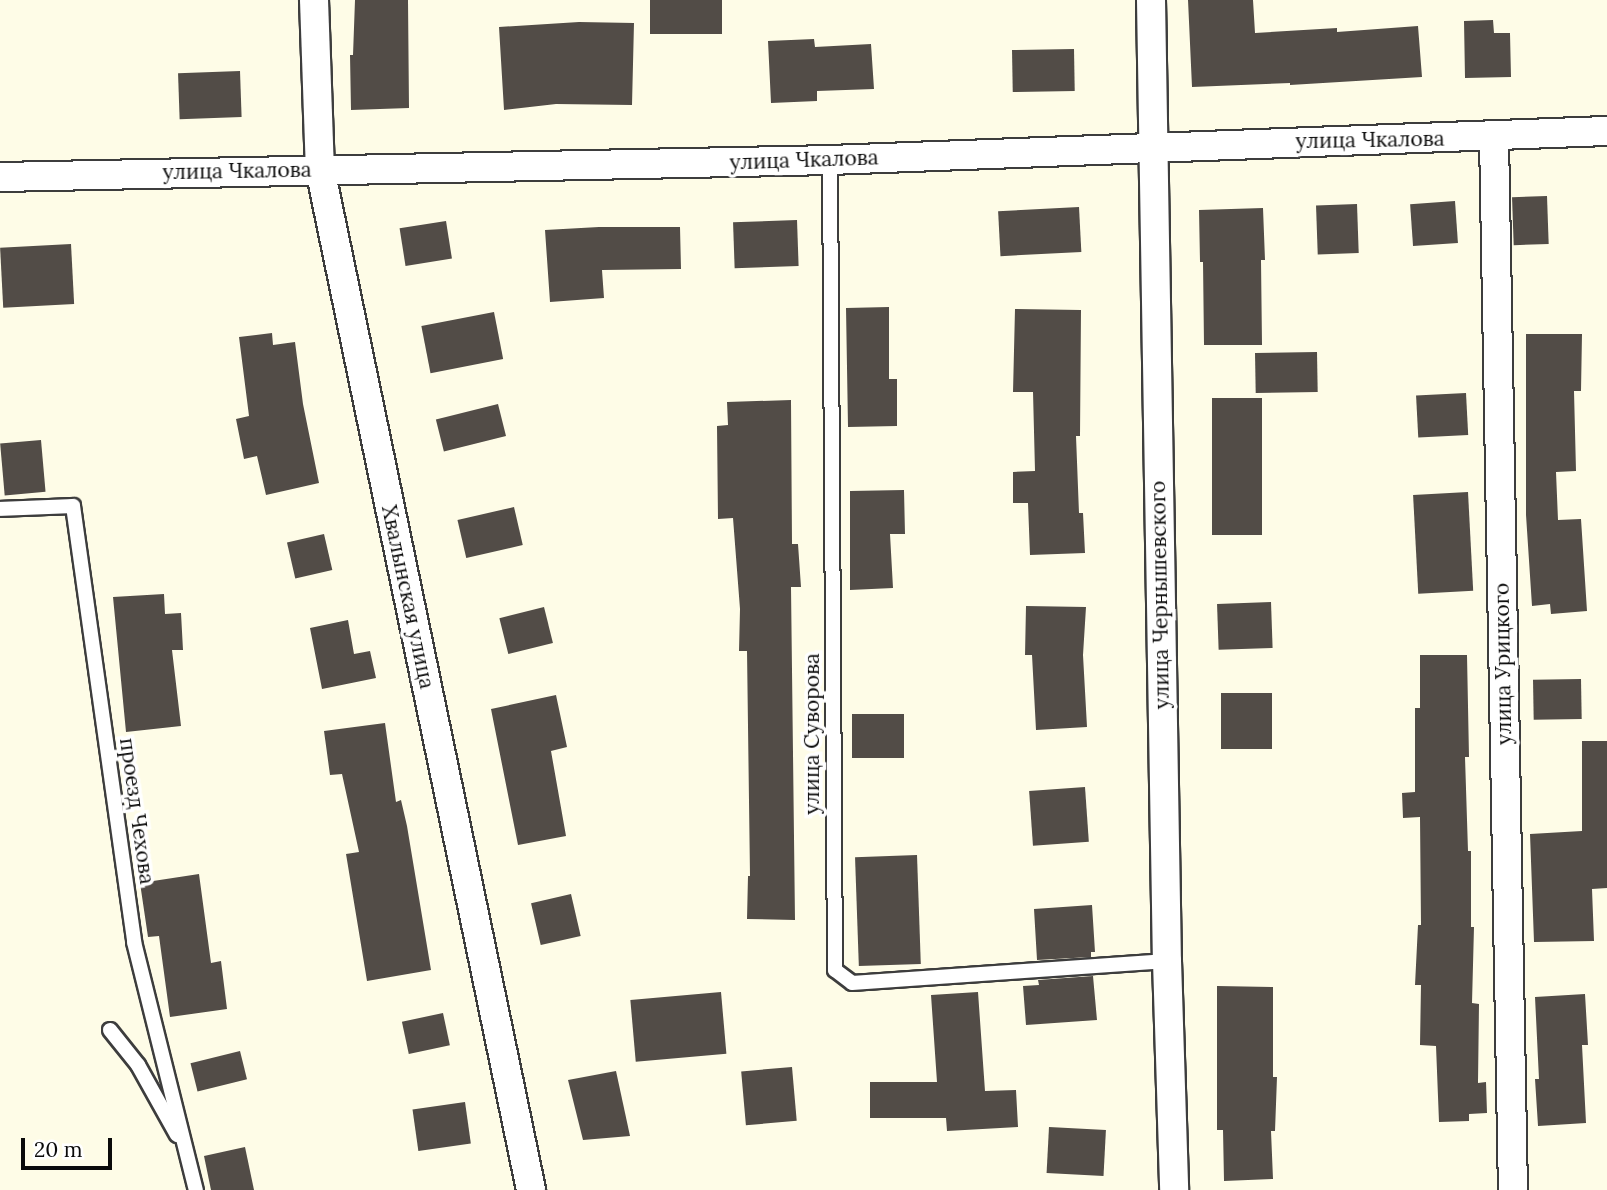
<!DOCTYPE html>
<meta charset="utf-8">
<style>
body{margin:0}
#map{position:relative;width:1607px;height:1190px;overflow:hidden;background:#fefce7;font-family:Lora,serif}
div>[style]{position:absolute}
.building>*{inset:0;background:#524c47;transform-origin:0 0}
.roads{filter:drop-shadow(2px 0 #3d3d3d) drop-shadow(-2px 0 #3d3d3d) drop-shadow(0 2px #3d3d3d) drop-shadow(0 -2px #3d3d3d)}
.lane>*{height:14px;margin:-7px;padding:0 7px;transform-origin:7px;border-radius:7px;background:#fff}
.street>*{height:28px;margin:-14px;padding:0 14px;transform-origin:14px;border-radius:14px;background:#fff}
span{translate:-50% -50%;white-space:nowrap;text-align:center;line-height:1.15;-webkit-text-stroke:7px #fff;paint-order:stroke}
.street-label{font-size:21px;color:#0a0a0a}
.scale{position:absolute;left:21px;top:1138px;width:91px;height:32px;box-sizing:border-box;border:4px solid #0a0a0a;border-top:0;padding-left:9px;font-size:21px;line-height:24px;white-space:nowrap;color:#0a0a0a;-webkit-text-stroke:5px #fff;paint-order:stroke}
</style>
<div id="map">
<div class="building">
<i style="clip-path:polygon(355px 0,408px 0,409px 108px,351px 110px,350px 55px,353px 55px)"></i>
<i style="left:650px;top:0;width:72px;height:34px"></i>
<i style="clip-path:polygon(1188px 0,1253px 0,1255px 33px,1337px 28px,1337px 32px,1418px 26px,1422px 77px,1290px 85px,1290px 83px,1192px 87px)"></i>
<i style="clip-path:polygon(1493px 20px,1494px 33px,1510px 33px,1511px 77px,1465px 78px,1464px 21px)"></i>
<i style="clip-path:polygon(579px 22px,634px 23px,632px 105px,556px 104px,504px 110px,499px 27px)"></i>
<i style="clip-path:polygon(814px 39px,815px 47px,871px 44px,874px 89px,817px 91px,817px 101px,771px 103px,768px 41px)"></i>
<i style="left:1074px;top:49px;width:42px;height:62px;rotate:89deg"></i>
<i style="left:240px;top:71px;width:46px;height:62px;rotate:88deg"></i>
<i style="left:1547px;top:196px;width:48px;height:35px;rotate:88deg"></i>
<i style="left:1455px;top:201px;width:42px;height:45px;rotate:86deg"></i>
<i style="left:1357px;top:204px;width:49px;height:41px;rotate:88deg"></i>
<i style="left:1079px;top:207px;width:45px;height:81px;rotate:87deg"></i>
<i style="clip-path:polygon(1263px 208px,1265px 260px,1261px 260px,1262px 345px,1204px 345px,1203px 262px,1200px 262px,1199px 210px)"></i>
<i style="left:797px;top:220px;width:46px;height:64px;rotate:88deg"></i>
<i style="left:446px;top:221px;width:38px;height:47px;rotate:81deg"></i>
<i style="clip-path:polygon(599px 227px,680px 227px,681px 269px,602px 270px,604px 298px,550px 302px,545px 230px)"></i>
<i style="left:71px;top:244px;width:60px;height:71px;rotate:87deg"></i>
<i style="clip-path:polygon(889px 307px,889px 379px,897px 379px,897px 426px,848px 427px,846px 308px)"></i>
<i style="clip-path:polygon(1015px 309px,1081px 310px,1080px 436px,1076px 436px,1079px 513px,1083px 513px,1085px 553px,1030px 555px,1028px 503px,1013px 503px,1013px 472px,1035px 471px,1033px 392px,1013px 392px)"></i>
<i style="left:494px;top:312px;width:48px;height:74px;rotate:79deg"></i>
<i style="clip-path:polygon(272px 333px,273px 345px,295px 342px,303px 404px,319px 483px,266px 495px,257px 456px,244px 459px,236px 419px,249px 416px,239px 337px)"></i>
<i style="clip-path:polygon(1526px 334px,1582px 334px,1581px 391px,1574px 391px,1576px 471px,1556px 472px,1558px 520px,1581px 519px,1587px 611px,1551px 614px,1550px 604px,1532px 606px,1526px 515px)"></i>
<i style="left:1317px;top:352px;width:40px;height:62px;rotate:89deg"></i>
<i style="left:1466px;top:393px;width:42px;height:50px;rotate:87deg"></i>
<i style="left:1262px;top:398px;width:137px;height:50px;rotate:90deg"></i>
<i style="clip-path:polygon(791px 400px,792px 544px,798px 544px,801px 587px,791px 587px,795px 920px,747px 919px,748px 876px,750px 876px,747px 651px,739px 651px,740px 609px,733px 518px,718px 519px,717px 426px,728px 425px,727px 402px)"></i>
<i style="left:498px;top:404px;width:33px;height:64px;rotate:76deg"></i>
<i style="left:41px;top:440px;width:52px;height:41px;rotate:85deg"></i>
<i style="clip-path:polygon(904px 490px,905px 534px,890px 534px,893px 588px,850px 590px,850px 491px)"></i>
<i style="left:1468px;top:492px;width:99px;height:55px;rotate:87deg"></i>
<i style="left:514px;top:507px;width:39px;height:58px;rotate:77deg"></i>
<i style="left:324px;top:534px;width:37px;height:38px;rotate:77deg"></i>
<i style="clip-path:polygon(164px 594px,165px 614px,181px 613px,183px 650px,172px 650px,181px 726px,126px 732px,113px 597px)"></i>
<i style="left:1271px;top:602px;width:46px;height:54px;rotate:88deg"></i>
<i style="clip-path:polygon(1026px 606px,1086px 607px,1083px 655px,1087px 727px,1036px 730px,1032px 655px,1025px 655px)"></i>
<i style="left:544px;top:607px;width:37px;height:46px;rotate:76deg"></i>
<i style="clip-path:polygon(348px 620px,354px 654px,370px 651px,376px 678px,322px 689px,310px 628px)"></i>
<i style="clip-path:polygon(1420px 655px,1467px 655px,1469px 757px,1465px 757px,1468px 851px,1471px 851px,1471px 927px,1474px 927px,1472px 1003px,1479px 1004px,1478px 1083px,1486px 1082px,1487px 1113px,1469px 1114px,1469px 1121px,1439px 1122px,1436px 1046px,1420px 1045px,1421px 985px,1415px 985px,1418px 925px,1421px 925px,1420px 817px,1403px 818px,1402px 793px,1415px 792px,1415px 708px,1420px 708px)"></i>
<i style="left:1581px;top:679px;width:40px;height:48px;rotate:89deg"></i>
<i style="left:1221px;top:693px;width:51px;height:56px"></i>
<i style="clip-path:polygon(556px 695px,567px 747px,551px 751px,566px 836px,518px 845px,491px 709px)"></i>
<i style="left:852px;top:714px;width:52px;height:44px"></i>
<i style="clip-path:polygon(385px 723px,396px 802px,401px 800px,407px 826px,431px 970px,367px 981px,346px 854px,359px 852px,342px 774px,330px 775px,324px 731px)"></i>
<i style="clip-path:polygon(1582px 741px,1607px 741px,1607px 888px,1592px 889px,1594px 941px,1534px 942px,1530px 834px,1582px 831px)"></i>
<i style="left:1085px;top:787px;width:55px;height:56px;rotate:86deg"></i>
<i style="left:917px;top:855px;width:109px;height:62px;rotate:88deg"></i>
<i style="clip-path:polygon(199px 874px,211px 963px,221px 961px,227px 1009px,170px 1017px,159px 936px,148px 937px,140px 883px)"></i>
<i style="left:571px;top:894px;width:43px;height:41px;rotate:77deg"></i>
<i style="clip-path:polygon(1092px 905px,1095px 952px,1091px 952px,1091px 957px,1037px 960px,1034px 909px)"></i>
<i style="clip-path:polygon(1093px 976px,1097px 1020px,1026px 1025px,1023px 986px,1039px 985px,1038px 980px)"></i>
<i style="clip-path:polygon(1217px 986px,1273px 987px,1273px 1077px,1277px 1077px,1275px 1131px,1271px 1131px,1273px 1179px,1224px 1181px,1223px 1130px,1217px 1130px)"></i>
<i style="left:721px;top:992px;width:62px;height:91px;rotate:85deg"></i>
<i style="clip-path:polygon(978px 992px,985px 1091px,1016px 1090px,1018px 1127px,947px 1131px,946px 1118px,870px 1118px,870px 1082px,937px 1082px,931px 995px)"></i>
<i style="clip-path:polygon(1585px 994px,1588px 1045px,1582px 1045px,1586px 1123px,1538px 1126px,1535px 1079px,1539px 1079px,1535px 997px)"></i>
<i style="left:443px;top:1013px;width:33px;height:42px;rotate:78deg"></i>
<i style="left:240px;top:1051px;width:29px;height:51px;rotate:76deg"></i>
<i style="left:792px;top:1067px;width:54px;height:51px;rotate:85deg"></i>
<i style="clip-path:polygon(616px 1071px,630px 1136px,583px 1140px,568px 1080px)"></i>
<i style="left:465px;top:1102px;width:42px;height:53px;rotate:82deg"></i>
<i style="left:1049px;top:1127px;width:57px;height:46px;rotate:3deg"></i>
<i style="clip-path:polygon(245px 1147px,254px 1190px,211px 1190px,204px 1156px)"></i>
</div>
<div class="roads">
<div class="lane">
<i style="left:830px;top:160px;width:810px;rotate:89.65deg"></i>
<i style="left:835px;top:970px;width:21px;rotate:37deg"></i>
<i style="left:852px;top:983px;width:316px;rotate:-4deg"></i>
<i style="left:0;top:509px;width:73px;rotate:-2.4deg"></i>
<i style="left:73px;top:506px;width:440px;rotate:82deg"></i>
<i style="left:134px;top:942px;width:256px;rotate:76deg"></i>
<i style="left:110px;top:1030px;width:45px;rotate:51.3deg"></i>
<i style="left:138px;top:1065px;width:80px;rotate:60.9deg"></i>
</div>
<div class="street">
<i style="left:314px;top:0;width:169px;rotate:88deg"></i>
<i style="left:320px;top:169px;width:1043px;rotate:78.32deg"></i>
<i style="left:1151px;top:0;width:961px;rotate:89.05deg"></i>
<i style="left:1167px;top:961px;width:229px;rotate:88.2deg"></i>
<i style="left:1494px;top:137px;width:1053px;rotate:88.97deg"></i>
<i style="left:0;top:177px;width:830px;rotate:-1.17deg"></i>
<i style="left:830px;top:160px;width:778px;rotate:-2.14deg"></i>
</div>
</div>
<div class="street-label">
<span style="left:1370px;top:140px;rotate:-1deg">улица Чкалова</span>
<span style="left:804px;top:160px;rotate:-2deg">улица Чкалова</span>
<span style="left:237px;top:171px;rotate:-1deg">улица Чкалова</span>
<span style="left:1160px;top:595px;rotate:-91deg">улица Чернышевского</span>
<span style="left:408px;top:597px;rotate:78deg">Хвалынская улица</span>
<span style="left:1503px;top:664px;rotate:-91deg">улица Урицкого</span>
<span style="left:812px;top:734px;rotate:-90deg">улица Суворова</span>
<span style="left:137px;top:811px;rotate:82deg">проезд Чехова</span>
</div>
<div class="scale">20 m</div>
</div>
